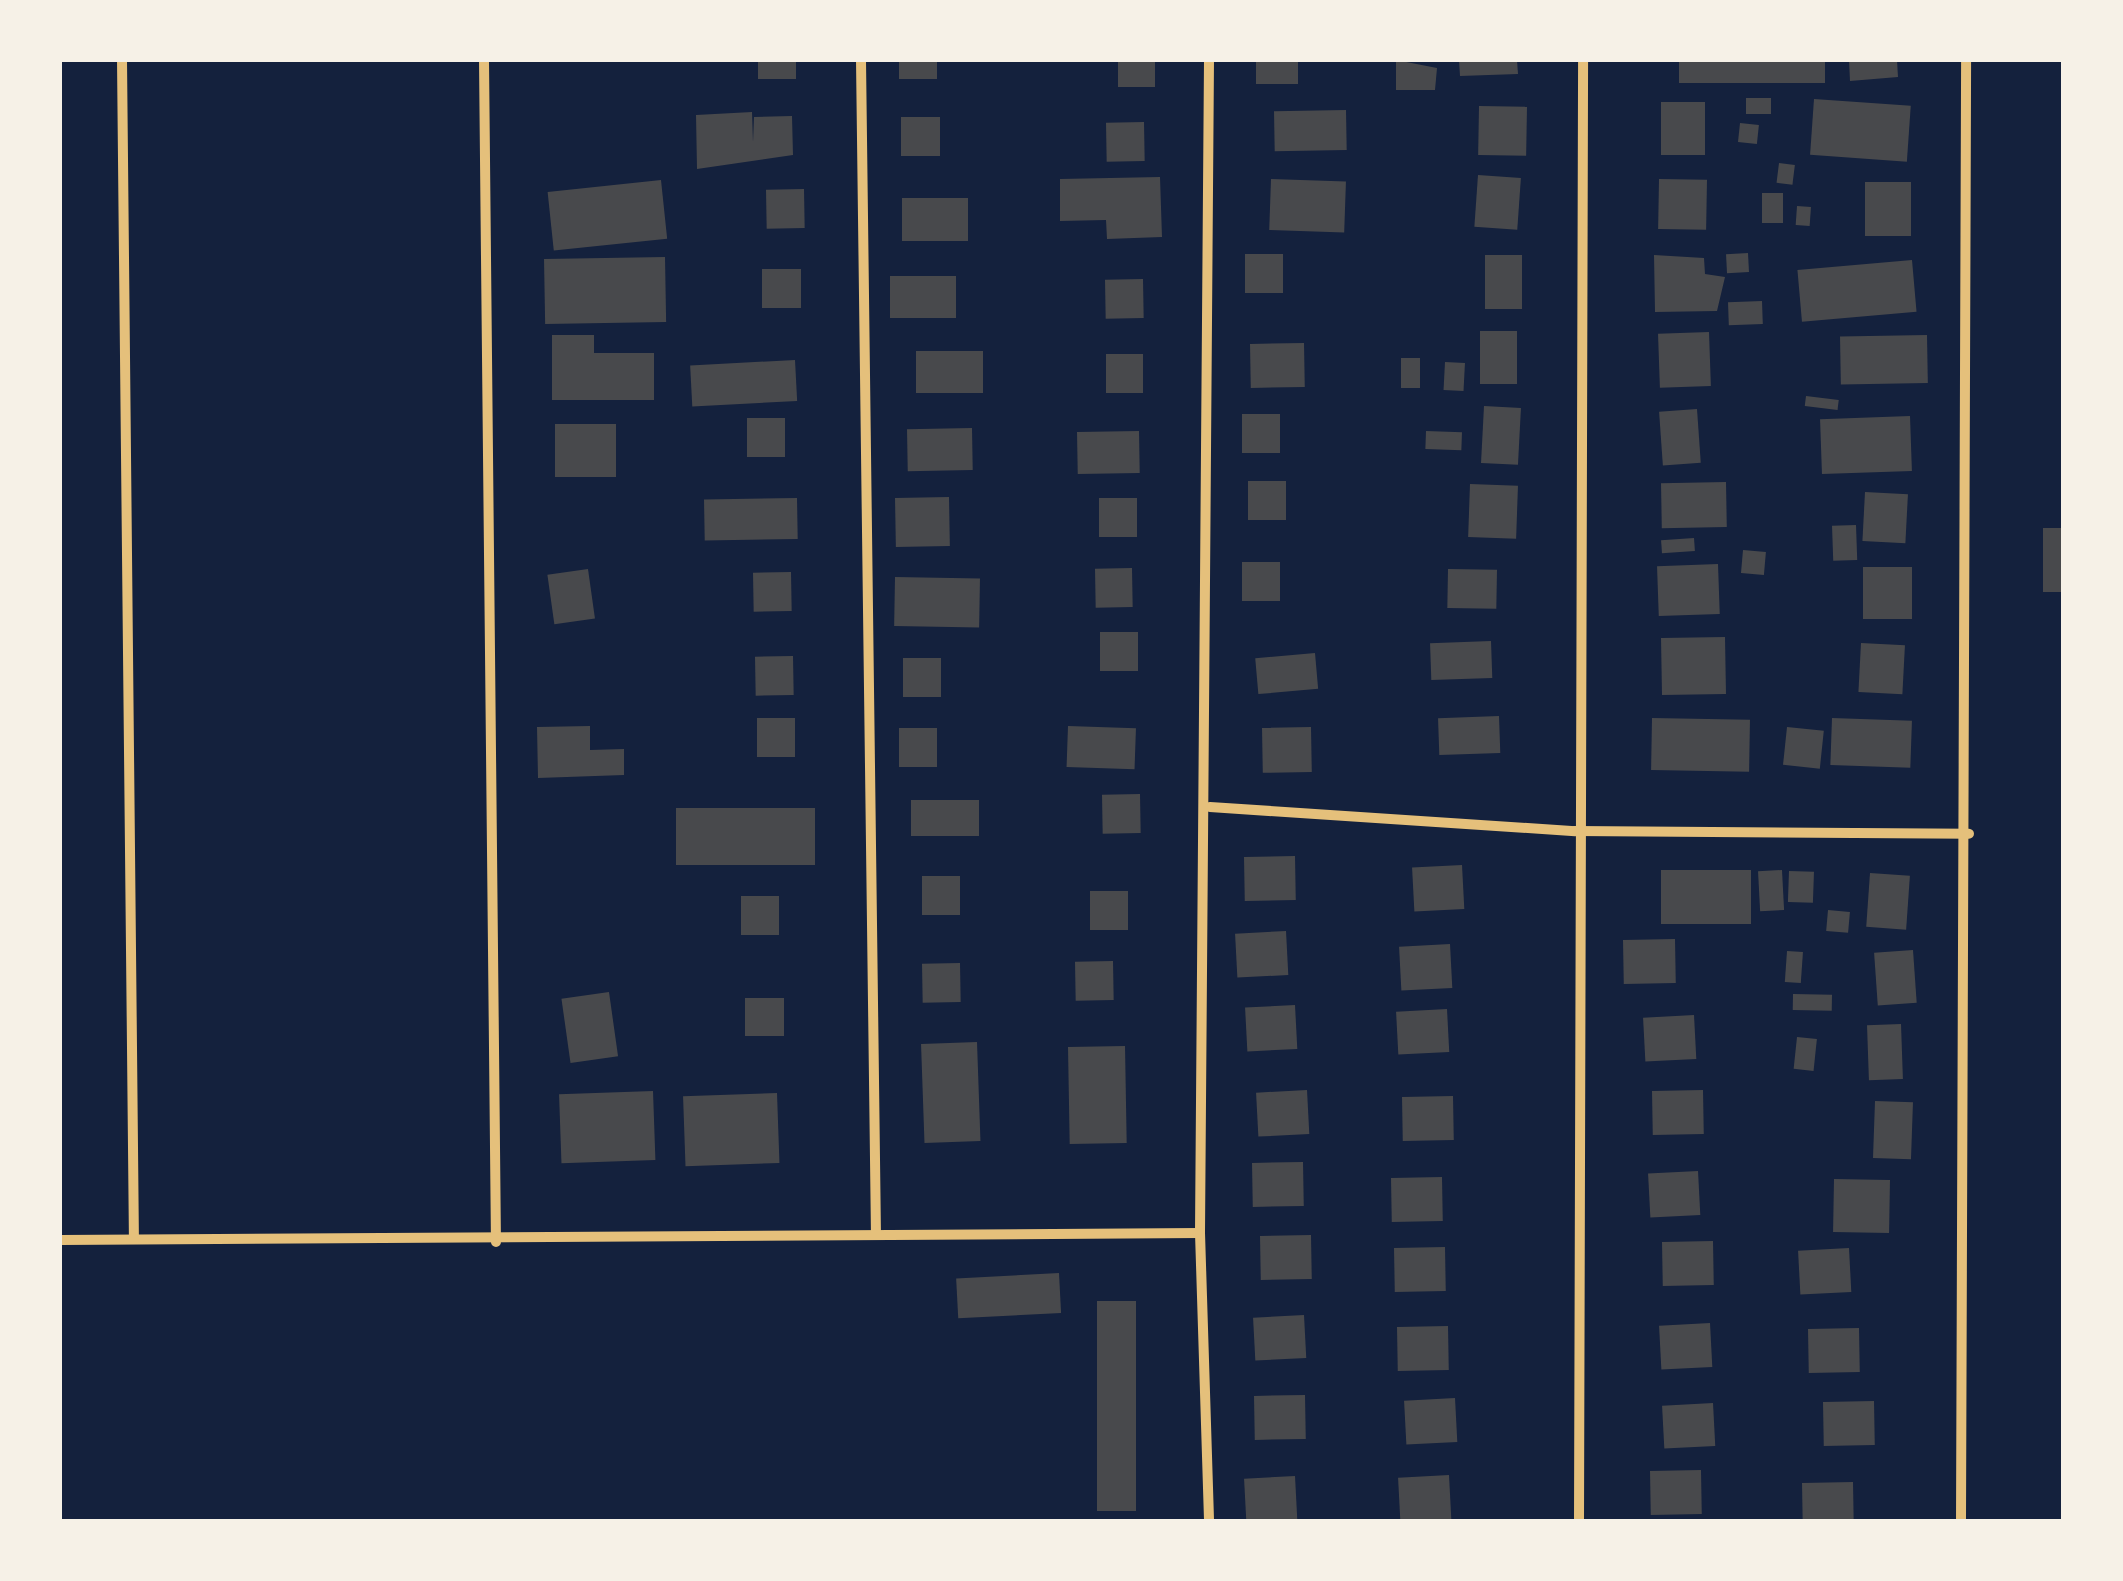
<!DOCTYPE html>
<style>
body{margin:0}
#map{position:relative;width:2123px;height:1581px;overflow:hidden;background:#14213d;font-family:"Nunito Sans",sans-serif}
div>[style]{position:absolute}
.building>*{inset:0;background:#48494c;transform-origin:0 0}
.minor>*{height:10px;margin:-5px;padding:0 5px;transform-origin:5px;border-radius:5px;background:#e5c07b}
span{translate:-50% -50%;white-space:nowrap;text-align:center;line-height:1.15;-webkit-text-stroke:10px #f6f1e7;paint-order:stroke}
.frame{position:absolute;inset:0;border:62px solid #f6f1e7;pointer-events:none}
</style>
<div id="map">
<div class="building">
<i style="left:758px;top:60px;width:38px;height:19px"></i>
<i style="left:899px;top:60px;width:38px;height:19px"></i>
<i style="left:1118px;top:60px;width:37px;height:27px"></i>
<i style="left:1256px;top:60px;width:42px;height:24px"></i>
<i style="clip-path:polygon(1396px 60px,1437px 68px,1435px 90px,1396px 90px)"></i>
<i style="clip-path:polygon(1459px 60px,1517px 60px,1518px 74px,1460px 76px)"></i>
<i style="left:1679px;top:60px;width:146px;height:23px"></i>
<i style="clip-path:polygon(1849px 60px,1897px 60px,1898px 77px,1850px 81px)"></i>
<i style="left:1771px;top:98px;width:16px;height:25px;rotate:90deg"></i>
<i style="left:1814px;top:99px;width:97px;height:56px;rotate:4deg"></i>
<i style="left:1661px;top:102px;width:44px;height:53px"></i>
<i style="left:1479px;top:106px;width:48px;height:49px;rotate:1deg"></i>
<i style="left:1346px;top:110px;width:40px;height:72px;rotate:89deg"></i>
<i style="clip-path:polygon(752px 112px,753px 142px,754px 117px,792px 116px,793px 155px,697px 169px,696px 115px)"></i>
<i style="left:940px;top:117px;width:39px;height:39px;rotate:90deg"></i>
<i style="left:1144px;top:122px;width:39px;height:38px;rotate:89deg"></i>
<i style="left:1740px;top:123px;width:19px;height:19px;rotate:6deg"></i>
<i style="left:1779px;top:163px;width:16px;height:20px;rotate:7deg"></i>
<i style="left:1478px;top:175px;width:43px;height:52px;rotate:4deg"></i>
<i style="clip-path:polygon(1160px 177px,1162px 237px,1107px 239px,1106px 220px,1060px 221px,1060px 179px)"></i>
<i style="left:1271px;top:179px;width:75px;height:51px;rotate:2deg"></i>
<i style="left:1659px;top:179px;width:48px;height:50px;rotate:1deg"></i>
<i style="left:661px;top:180px;width:59px;height:114px;rotate:84deg"></i>
<i style="left:1865px;top:182px;width:46px;height:54px"></i>
<i style="left:804px;top:189px;width:39px;height:38px;rotate:89deg"></i>
<i style="left:1762px;top:193px;width:21px;height:30px"></i>
<i style="left:902px;top:198px;width:66px;height:43px"></i>
<i style="left:1797px;top:206px;width:14px;height:19px;rotate:4deg"></i>
<i style="left:1748px;top:253px;width:19px;height:22px;rotate:87deg"></i>
<i style="left:1245px;top:254px;width:38px;height:39px"></i>
<i style="left:1485px;top:255px;width:37px;height:54px"></i>
<i style="clip-path:polygon(1654px 255px,1704px 258px,1705px 274px,1725px 277px,1717px 311px,1655px 312px)"></i>
<i style="left:665px;top:257px;width:65px;height:121px;rotate:89deg"></i>
<i style="left:1912px;top:260px;width:52px;height:115px;rotate:85deg"></i>
<i style="left:801px;top:269px;width:39px;height:39px;rotate:90deg"></i>
<i style="left:956px;top:276px;width:42px;height:66px;rotate:90deg"></i>
<i style="left:1143px;top:279px;width:39px;height:38px;rotate:89deg"></i>
<i style="left:1762px;top:301px;width:23px;height:34px;rotate:88deg"></i>
<i style="left:1480px;top:331px;width:37px;height:53px"></i>
<i style="left:1709px;top:332px;width:54px;height:51px;rotate:88deg"></i>
<i style="clip-path:polygon(552px 335px,594px 335px,594px 353px,654px 353px,654px 400px,552px 400px)"></i>
<i style="left:1927px;top:335px;width:48px;height:87px;rotate:89deg"></i>
<i style="left:1304px;top:343px;width:44px;height:54px;rotate:89deg"></i>
<i style="left:983px;top:351px;width:42px;height:67px;rotate:90deg"></i>
<i style="left:1106px;top:354px;width:37px;height:39px"></i>
<i style="left:1401px;top:358px;width:19px;height:30px"></i>
<i style="left:795px;top:360px;width:41px;height:105px;rotate:87deg"></i>
<i style="left:1445px;top:362px;width:20px;height:28px;rotate:3deg"></i>
<i style="left:1806px;top:396px;width:33px;height:10px;rotate:7deg"></i>
<i style="left:1484px;top:406px;width:37px;height:57px;rotate:3deg"></i>
<i style="left:1697px;top:409px;width:54px;height:38px;rotate:86deg"></i>
<i style="left:1280px;top:414px;width:39px;height:38px;rotate:90deg"></i>
<i style="left:1910px;top:416px;width:55px;height:90px;rotate:88deg"></i>
<i style="left:785px;top:418px;width:39px;height:38px;rotate:90deg"></i>
<i style="left:555px;top:424px;width:61px;height:53px"></i>
<i style="left:972px;top:428px;width:42px;height:65px;rotate:89deg"></i>
<i style="left:1139px;top:431px;width:42px;height:62px;rotate:89deg"></i>
<i style="left:1426px;top:431px;width:36px;height:18px;rotate:2deg"></i>
<i style="left:1248px;top:481px;width:38px;height:39px"></i>
<i style="left:1726px;top:482px;width:45px;height:65px;rotate:89deg"></i>
<i style="left:1470px;top:484px;width:48px;height:53px;rotate:2deg"></i>
<i style="left:1865px;top:492px;width:43px;height:49px;rotate:3deg"></i>
<i style="left:949px;top:497px;width:49px;height:54px;rotate:89deg"></i>
<i style="left:797px;top:498px;width:41px;height:93px;rotate:89deg"></i>
<i style="left:1137px;top:498px;width:39px;height:38px;rotate:90deg"></i>
<i style="left:1856px;top:525px;width:35px;height:24px;rotate:88deg"></i>
<i style="left:2043px;top:528px;width:20px;height:64px"></i>
<i style="left:1694px;top:538px;width:13px;height:33px;rotate:86deg"></i>
<i style="left:1743px;top:550px;width:23px;height:23px;rotate:5deg"></i>
<i style="left:1280px;top:562px;width:39px;height:38px;rotate:90deg"></i>
<i style="left:1718px;top:564px;width:50px;height:61px;rotate:88deg"></i>
<i style="left:1863px;top:567px;width:49px;height:52px"></i>
<i style="left:1132px;top:568px;width:39px;height:37px;rotate:89deg"></i>
<i style="left:588px;top:569px;width:50px;height:41px;rotate:82deg"></i>
<i style="left:1448px;top:569px;width:49px;height:39px;rotate:1deg"></i>
<i style="left:791px;top:572px;width:39px;height:38px;rotate:89deg"></i>
<i style="left:895px;top:577px;width:85px;height:49px;rotate:1deg"></i>
<i style="left:1138px;top:632px;width:39px;height:38px;rotate:90deg"></i>
<i style="left:1725px;top:637px;width:57px;height:64px;rotate:89deg"></i>
<i style="left:1491px;top:641px;width:37px;height:61px;rotate:88deg"></i>
<i style="left:1861px;top:643px;width:44px;height:49px;rotate:3deg"></i>
<i style="left:1315px;top:653px;width:36px;height:60px;rotate:85deg"></i>
<i style="left:793px;top:656px;width:39px;height:38px;rotate:89deg"></i>
<i style="left:903px;top:658px;width:38px;height:39px"></i>
<i style="left:1499px;top:716px;width:37px;height:61px;rotate:88deg"></i>
<i style="left:757px;top:718px;width:38px;height:39px"></i>
<i style="left:1652px;top:718px;width:98px;height:52px;rotate:1deg"></i>
<i style="left:1832px;top:718px;width:80px;height:47px;rotate:2deg"></i>
<i style="clip-path:polygon(590px 726px,590px 750px,624px 749px,624px 775px,538px 778px,537px 727px)"></i>
<i style="left:1068px;top:726px;width:68px;height:41px;rotate:2deg"></i>
<i style="left:1311px;top:727px;width:45px;height:49px;rotate:89deg"></i>
<i style="left:1787px;top:727px;width:37px;height:38px;rotate:6deg"></i>
<i style="left:899px;top:728px;width:38px;height:39px"></i>
<i style="left:1140px;top:794px;width:39px;height:38px;rotate:89deg"></i>
<i style="left:911px;top:800px;width:68px;height:36px"></i>
<i style="left:815px;top:808px;width:57px;height:139px;rotate:90deg"></i>
<i style="left:1295px;top:856px;width:44px;height:51px;rotate:89deg"></i>
<i style="left:1462px;top:865px;width:44px;height:50px;rotate:87deg"></i>
<i style="left:1751px;top:870px;width:54px;height:90px;rotate:90deg"></i>
<i style="left:1782px;top:870px;width:40px;height:24px;rotate:87deg"></i>
<i style="left:1789px;top:871px;width:25px;height:31px;rotate:2deg"></i>
<i style="left:1870px;top:873px;width:40px;height:54px;rotate:4deg"></i>
<i style="left:960px;top:876px;width:39px;height:38px;rotate:90deg"></i>
<i style="left:1090px;top:891px;width:38px;height:39px"></i>
<i style="left:741px;top:896px;width:38px;height:39px"></i>
<i style="left:1828px;top:910px;width:22px;height:21px;rotate:5deg"></i>
<i style="left:1286px;top:931px;width:44px;height:51px;rotate:87deg"></i>
<i style="left:1675px;top:939px;width:44px;height:52px;rotate:89deg"></i>
<i style="left:1450px;top:944px;width:44px;height:51px;rotate:87deg"></i>
<i style="left:1913px;top:950px;width:53px;height:39px;rotate:86deg"></i>
<i style="left:1787px;top:951px;width:16px;height:31px;rotate:4deg"></i>
<i style="left:1113px;top:961px;width:39px;height:38px;rotate:89deg"></i>
<i style="left:960px;top:963px;width:39px;height:38px;rotate:89deg"></i>
<i style="left:609px;top:992px;width:65px;height:48px;rotate:82deg"></i>
<i style="left:1793px;top:994px;width:39px;height:16px;rotate:1deg"></i>
<i style="left:745px;top:998px;width:39px;height:38px"></i>
<i style="left:1295px;top:1005px;width:44px;height:50px;rotate:87deg"></i>
<i style="left:1447px;top:1009px;width:43px;height:51px;rotate:87deg"></i>
<i style="left:1694px;top:1015px;width:44px;height:51px;rotate:87deg"></i>
<i style="left:1901px;top:1024px;width:55px;height:34px;rotate:88deg"></i>
<i style="left:1797px;top:1037px;width:20px;height:32px;rotate:6deg"></i>
<i style="left:977px;top:1042px;width:99px;height:56px;rotate:88deg"></i>
<i style="left:1125px;top:1046px;width:97px;height:57px;rotate:89deg"></i>
<i style="left:1307px;top:1090px;width:44px;height:51px;rotate:87deg"></i>
<i style="left:1703px;top:1090px;width:44px;height:51px;rotate:89deg"></i>
<i style="left:653px;top:1091px;width:69px;height:94px;rotate:88deg"></i>
<i style="left:777px;top:1093px;width:70px;height:94px;rotate:88deg"></i>
<i style="left:1453px;top:1096px;width:44px;height:51px;rotate:89deg"></i>
<i style="left:1875px;top:1101px;width:38px;height:57px;rotate:2deg"></i>
<i style="left:1303px;top:1162px;width:44px;height:51px;rotate:89deg"></i>
<i style="left:1698px;top:1171px;width:44px;height:50px;rotate:87deg"></i>
<i style="left:1442px;top:1177px;width:44px;height:51px;rotate:89deg"></i>
<i style="left:1834px;top:1179px;width:56px;height:53px;rotate:1deg"></i>
<i style="left:1311px;top:1235px;width:44px;height:51px;rotate:89deg"></i>
<i style="left:1713px;top:1241px;width:44px;height:51px;rotate:89deg"></i>
<i style="left:1445px;top:1247px;width:44px;height:51px;rotate:89deg"></i>
<i style="left:1849px;top:1248px;width:44px;height:51px;rotate:87deg"></i>
<i style="left:1059px;top:1273px;width:40px;height:103px;rotate:87deg"></i>
<i style="left:1097px;top:1301px;width:39px;height:210px"></i>
<i style="left:1304px;top:1315px;width:43px;height:51px;rotate:87deg"></i>
<i style="left:1710px;top:1323px;width:44px;height:51px;rotate:87deg"></i>
<i style="left:1448px;top:1326px;width:44px;height:51px;rotate:89deg"></i>
<i style="left:1859px;top:1328px;width:44px;height:51px;rotate:89deg"></i>
<i style="left:1305px;top:1395px;width:44px;height:51px;rotate:89deg"></i>
<i style="left:1455px;top:1398px;width:44px;height:51px;rotate:87deg"></i>
<i style="left:1874px;top:1401px;width:44px;height:51px;rotate:89deg"></i>
<i style="left:1713px;top:1403px;width:43px;height:51px;rotate:87deg"></i>
<i style="left:1701px;top:1470px;width:44px;height:51px;rotate:89deg"></i>
<i style="left:1449px;top:1475px;width:44px;height:51px;rotate:87deg"></i>
<i style="left:1295px;top:1476px;width:44px;height:51px;rotate:87deg"></i>
<i style="left:1853px;top:1482px;width:39px;height:51px;rotate:89deg"></i>
</div>
<div class="minor">
<i style="left:122px;top:60px;width:1178px;rotate:89.42deg"></i>
<i style="left:484px;top:60px;width:1182px;rotate:89.42deg"></i>
<i style="left:861px;top:60px;width:1171px;rotate:89.27deg"></i>
<i style="left:1209px;top:60px;width:1173px;rotate:90.44deg"></i>
<i style="left:1200px;top:1233px;width:288px;rotate:88.2deg"></i>
<i style="left:1210px;top:807px;width:366px;rotate:3.8deg"></i>
<i style="left:1575px;top:831px;width:394px;rotate:0.4deg"></i>
<i style="left:60px;top:1240px;width:1140px;rotate:-0.35deg"></i>
<i style="left:1579px;top:1521px;width:1461px;rotate:-89.84deg"></i>
<i style="left:1961px;top:1521px;width:1461px;rotate:-89.8deg"></i>
</div>
<div class="frame"></div>
</div>
